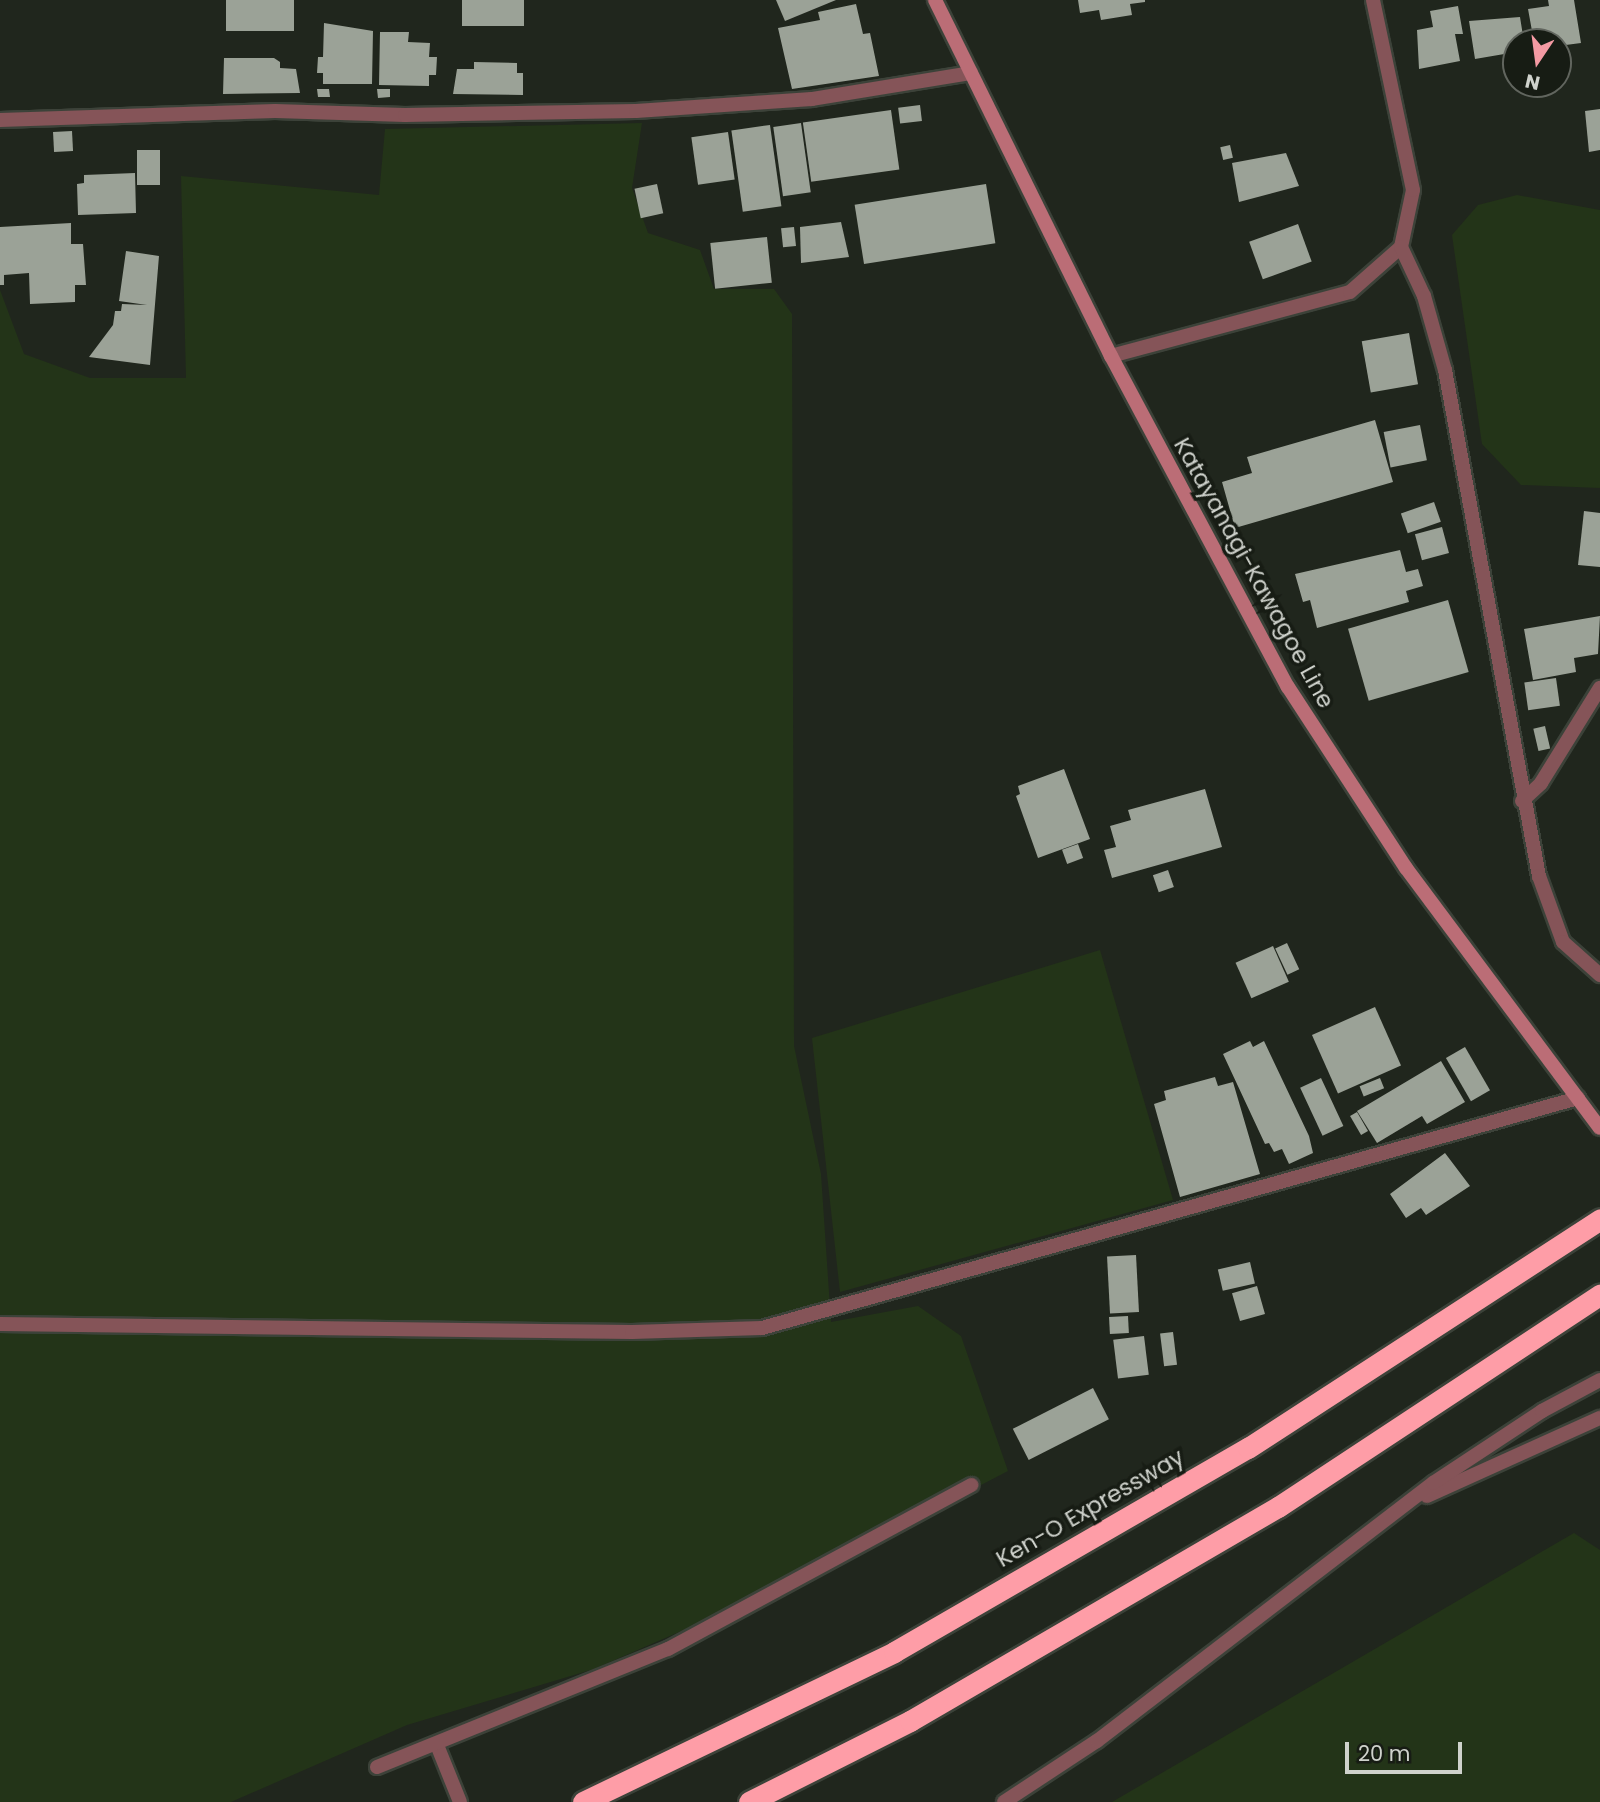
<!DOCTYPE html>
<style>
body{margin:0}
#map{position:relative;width:1600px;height:1802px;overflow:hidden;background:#20261d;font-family:Poppins,sans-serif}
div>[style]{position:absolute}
.green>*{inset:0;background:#233418}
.building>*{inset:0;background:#9ba297;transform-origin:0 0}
.roads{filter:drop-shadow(2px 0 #3c4239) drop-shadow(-2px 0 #3c4239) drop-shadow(0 2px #3c4239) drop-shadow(0 -2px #3c4239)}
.minor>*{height:14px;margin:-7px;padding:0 7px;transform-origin:7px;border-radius:7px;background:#855458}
.tertiary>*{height:14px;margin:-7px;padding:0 7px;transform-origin:7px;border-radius:7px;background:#855458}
.secondary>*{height:14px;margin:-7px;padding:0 7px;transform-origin:7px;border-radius:7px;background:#bb6d76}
.motorway>*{height:21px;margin:-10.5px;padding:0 10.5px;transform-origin:10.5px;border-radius:10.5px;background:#fe9da7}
span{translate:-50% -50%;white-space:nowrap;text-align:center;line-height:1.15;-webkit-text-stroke:7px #171c14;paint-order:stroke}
.street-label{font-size:23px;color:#cfd2cc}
.north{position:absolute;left:1502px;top:28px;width:70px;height:70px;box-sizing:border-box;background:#171c14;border:2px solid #61655e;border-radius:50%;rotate:193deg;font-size:19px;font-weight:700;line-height:28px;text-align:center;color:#cfd2cc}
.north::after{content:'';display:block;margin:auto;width:24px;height:32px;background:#f49aa3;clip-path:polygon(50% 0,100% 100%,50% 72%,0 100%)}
.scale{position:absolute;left:1345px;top:1742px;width:117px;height:32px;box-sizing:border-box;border:4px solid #cfd2cc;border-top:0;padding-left:9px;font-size:21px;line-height:24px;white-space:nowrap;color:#cfd2cc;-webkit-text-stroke:5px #171c14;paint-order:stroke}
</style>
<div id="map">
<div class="green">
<i style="clip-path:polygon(642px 123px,632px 188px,648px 233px,700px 250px,714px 289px,774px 289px,792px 314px,794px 1046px,821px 1174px,831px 1322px,918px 1306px,961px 1336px,1008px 1471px,801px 1579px,594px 1669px,407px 1725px,231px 1802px,0 1802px,0 290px,24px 354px,90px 378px,186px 378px,181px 176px,379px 195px,385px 129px)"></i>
<i style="clip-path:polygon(1517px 195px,1600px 210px,1600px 488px,1521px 485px,1482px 444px,1452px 235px,1478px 205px)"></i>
<i style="clip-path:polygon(1100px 950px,1173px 1200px,840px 1292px,812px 1038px)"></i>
<i style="clip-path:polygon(1574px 1533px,1600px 1550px,1600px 1802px,1112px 1802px)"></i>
</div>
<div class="building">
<i style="left:226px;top:0;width:68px;height:31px"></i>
<i style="left:462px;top:0;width:62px;height:26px"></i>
<i style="clip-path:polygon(776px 0,836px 0,785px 21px)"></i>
<i style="clip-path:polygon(1078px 0,1145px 0,1145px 2px,1130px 4px,1132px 15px,1101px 20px,1099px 10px,1080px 13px)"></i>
<i style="clip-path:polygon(1548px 0,1574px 0,1581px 43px,1558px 46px,1558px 42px,1534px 42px,1528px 9px,1549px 6px)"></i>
<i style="clip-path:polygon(856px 4px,863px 34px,870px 33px,879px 76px,792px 89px,778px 28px,820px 20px,818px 12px)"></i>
<i style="clip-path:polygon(1458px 6px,1463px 34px,1455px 34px,1460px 61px,1419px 69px,1417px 30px,1433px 27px,1430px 11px)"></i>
<i style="clip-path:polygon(1520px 17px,1524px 42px,1516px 42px,1516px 52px,1475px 59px,1469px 21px)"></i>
<i style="clip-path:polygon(324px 23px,373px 31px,372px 84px,323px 84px,323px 73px,317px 73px,318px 57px,323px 57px)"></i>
<i style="clip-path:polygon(380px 32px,409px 32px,408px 42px,430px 43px,429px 57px,437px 57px,436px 75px,429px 75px,429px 86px,379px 85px)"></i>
<i style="clip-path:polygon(224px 58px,274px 58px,280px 62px,280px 68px,296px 69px,300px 93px,223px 94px)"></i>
<i style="clip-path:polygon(474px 62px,517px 63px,517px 73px,523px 73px,523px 95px,453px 94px,457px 69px,474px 69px)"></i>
<i style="clip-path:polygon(317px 89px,329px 89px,330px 97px,318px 97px)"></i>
<i style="clip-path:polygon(377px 89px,390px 89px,390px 97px,378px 98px)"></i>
<i style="left:920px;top:105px;width:16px;height:22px;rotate:83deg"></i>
<i style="clip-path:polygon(1600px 109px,1600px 150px,1589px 152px,1585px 111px)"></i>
<i style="left:891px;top:110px;width:60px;height:89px;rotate:82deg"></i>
<i style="left:801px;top:123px;width:70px;height:28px;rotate:82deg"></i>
<i style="left:770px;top:125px;width:82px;height:39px;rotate:82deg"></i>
<i style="left:72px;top:131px;width:20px;height:19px;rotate:87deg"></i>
<i style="left:728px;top:132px;width:48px;height:37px;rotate:82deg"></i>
<i style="left:1230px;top:145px;width:13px;height:10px;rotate:77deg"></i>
<i style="left:137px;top:150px;width:23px;height:35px"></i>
<i style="clip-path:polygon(1286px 153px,1299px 186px,1239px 202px,1232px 163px)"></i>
<i style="clip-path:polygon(135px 173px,136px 213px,78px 215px,77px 184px,84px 183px,84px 175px)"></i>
<i style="left:657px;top:184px;width:30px;height:23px;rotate:78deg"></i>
<i style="left:986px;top:184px;width:60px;height:133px;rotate:81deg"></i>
<i style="clip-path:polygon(841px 222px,849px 257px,801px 263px,800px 227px)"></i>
<i style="clip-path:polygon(71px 223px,71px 244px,83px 244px,86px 285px,75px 285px,75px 302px,30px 304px,29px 273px,4px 275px,4px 285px,0 285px,0 227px)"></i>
<i style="left:1298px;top:224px;width:40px;height:52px;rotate:70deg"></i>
<i style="left:794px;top:227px;width:19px;height:13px;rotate:84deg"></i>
<i style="left:767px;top:237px;width:46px;height:57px;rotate:84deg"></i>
<i style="clip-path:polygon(126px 251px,159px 256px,150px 365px,89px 357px,113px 325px,115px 311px,121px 311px,122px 304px,147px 305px,119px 301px)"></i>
<i style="left:1409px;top:333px;width:52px;height:48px;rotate:80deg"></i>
<i style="clip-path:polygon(1375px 420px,1393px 482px,1235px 528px,1222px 482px,1252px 473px,1247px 457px)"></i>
<i style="left:1420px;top:425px;width:36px;height:37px;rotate:79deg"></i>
<i style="left:1434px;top:502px;width:21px;height:35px;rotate:71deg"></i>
<i style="clip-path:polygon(1584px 511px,1600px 513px,1600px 567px,1578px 565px)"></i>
<i style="left:1442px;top:527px;width:27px;height:28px;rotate:75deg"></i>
<i style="clip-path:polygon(1400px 550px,1406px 572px,1418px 569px,1423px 586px,1406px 591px,1409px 602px,1317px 628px,1310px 600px,1303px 602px,1295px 574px)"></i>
<i style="left:1448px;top:600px;width:75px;height:104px;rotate:74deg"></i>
<i style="clip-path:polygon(1600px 616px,1598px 654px,1574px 658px,1576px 672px,1533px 680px,1524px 629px)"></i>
<i style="left:1556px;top:678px;width:28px;height:32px;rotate:82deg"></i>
<i style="left:1545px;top:726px;width:23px;height:12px;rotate:77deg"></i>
<i style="clip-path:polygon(1064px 769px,1090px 839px,1038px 858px,1016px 796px,1020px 794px,1018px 786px)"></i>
<i style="clip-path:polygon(1205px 789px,1222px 847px,1112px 878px,1104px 850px,1116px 847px,1110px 826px,1131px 820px,1128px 810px)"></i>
<i style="left:1078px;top:844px;width:15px;height:17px;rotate:70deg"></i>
<i style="left:1168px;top:870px;width:18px;height:16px;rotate:71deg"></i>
<i style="left:1287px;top:943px;width:29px;height:13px;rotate:65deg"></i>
<i style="left:1273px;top:946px;width:39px;height:41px;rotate:66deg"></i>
<i style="left:1375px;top:1007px;width:64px;height:69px;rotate:66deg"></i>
<i style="clip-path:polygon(1250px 1041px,1253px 1047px,1264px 1041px,1309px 1136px,1313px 1153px,1289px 1164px,1282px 1149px,1274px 1152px,1269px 1143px,1265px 1144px,1223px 1054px)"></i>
<i style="left:1465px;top:1047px;width:50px;height:22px;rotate:60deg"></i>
<i style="clip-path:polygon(1441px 1061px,1465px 1102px,1427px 1124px,1422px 1116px,1377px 1143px,1357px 1111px)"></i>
<i style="clip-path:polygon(1215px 1077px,1218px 1086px,1233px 1082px,1260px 1174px,1180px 1197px,1154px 1104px,1166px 1100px,1164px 1091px)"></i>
<i style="left:1321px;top:1078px;width:53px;height:23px;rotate:65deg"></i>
<i style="left:1380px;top:1078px;width:11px;height:22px;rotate:68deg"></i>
<i style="left:1357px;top:1112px;width:22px;height:8px;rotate:60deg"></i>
<i style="clip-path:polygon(1445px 1153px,1470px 1186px,1426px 1215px,1421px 1208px,1406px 1218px,1390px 1194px)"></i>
<i style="left:1136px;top:1255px;width:57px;height:29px;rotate:87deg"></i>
<i style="left:1250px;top:1262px;width:22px;height:33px;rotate:77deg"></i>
<i style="left:1257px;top:1286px;width:29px;height:26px;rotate:74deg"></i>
<i style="left:1128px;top:1316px;width:17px;height:19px;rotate:87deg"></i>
<i style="left:1173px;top:1332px;width:33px;height:13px;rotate:83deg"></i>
<i style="left:1144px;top:1336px;width:39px;height:31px;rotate:83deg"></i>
<i style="left:1093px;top:1388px;width:35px;height:90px;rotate:63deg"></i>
</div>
<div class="roads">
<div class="minor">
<i style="left:0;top:120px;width:275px;rotate:-1.9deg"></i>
<i style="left:275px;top:111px;width:130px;rotate:1.8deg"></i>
<i style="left:405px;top:115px;width:231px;rotate:-1deg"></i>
<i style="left:636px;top:111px;width:176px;rotate:-3.9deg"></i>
<i style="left:812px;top:99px;width:161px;rotate:-9.3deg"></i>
<i style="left:1111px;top:356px;width:247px;rotate:-15deg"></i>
<i style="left:1350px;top:292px;width:68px;rotate:-41.4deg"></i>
<i style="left:1401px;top:247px;width:58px;rotate:-78.1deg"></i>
<i style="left:1413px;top:190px;width:194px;rotate:-101.9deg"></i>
<i style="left:1522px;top:801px;width:26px;rotate:-43deg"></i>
<i style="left:1541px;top:783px;width:112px;rotate:-58.2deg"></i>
<i style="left:0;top:1324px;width:632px;rotate:0.73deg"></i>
<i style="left:632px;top:1332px;width:130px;rotate:-1.8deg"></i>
<i style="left:762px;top:1328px;width:848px;rotate:-15.74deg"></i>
<i style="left:1427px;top:1496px;width:190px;rotate:-24.3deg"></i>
<i style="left:437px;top:1745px;width:61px;rotate:68deg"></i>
<i style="left:377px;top:1767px;width:314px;rotate:-22.1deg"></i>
<i style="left:668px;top:1649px;width:345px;rotate:-28.4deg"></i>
<i style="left:1004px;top:1802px;width:111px;rotate:-33.3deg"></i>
<i style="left:1097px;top:1741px;width:424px;rotate:-37.5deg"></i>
<i style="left:1433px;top:1483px;width:131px;rotate:-33.4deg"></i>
<i style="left:1542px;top:1411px;width:66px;rotate:-28.1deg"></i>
</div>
<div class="tertiary">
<i style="left:1401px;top:247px;width:54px;rotate:64.9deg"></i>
<i style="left:1424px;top:296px;width:77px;rotate:74.2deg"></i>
<i style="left:1445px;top:370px;width:515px;rotate:79.48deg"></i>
<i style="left:1539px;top:876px;width:70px;rotate:70deg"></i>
<i style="left:1563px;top:942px;width:50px;rotate:41.7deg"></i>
</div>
<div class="secondary">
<i style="left:935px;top:0;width:397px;rotate:63.7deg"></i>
<i style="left:1111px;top:356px;width:375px;rotate:61.9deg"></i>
<i style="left:1288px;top:687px;width:216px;rotate:56.9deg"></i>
<i style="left:1406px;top:868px;width:324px;rotate:53.3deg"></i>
</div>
<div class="motorway">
<i style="left:583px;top:1802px;width:345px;rotate:-25.7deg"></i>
<i style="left:894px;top:1652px;width:409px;rotate:-30deg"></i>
<i style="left:1248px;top:1448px;width:420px;rotate:-33deg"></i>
<i style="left:749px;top:1802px;width:180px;rotate:-26.7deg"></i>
<i style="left:910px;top:1721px;width:426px;rotate:-30.2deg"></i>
<i style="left:1278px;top:1507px;width:386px;rotate:-33.4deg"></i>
</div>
</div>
<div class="street-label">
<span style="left:1254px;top:573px;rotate:61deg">Katayanagi-Kawagoe Line</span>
<span style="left:1090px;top:1508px;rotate:-30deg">Ken-O Expressway</span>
</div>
<div class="north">N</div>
<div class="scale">20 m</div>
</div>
